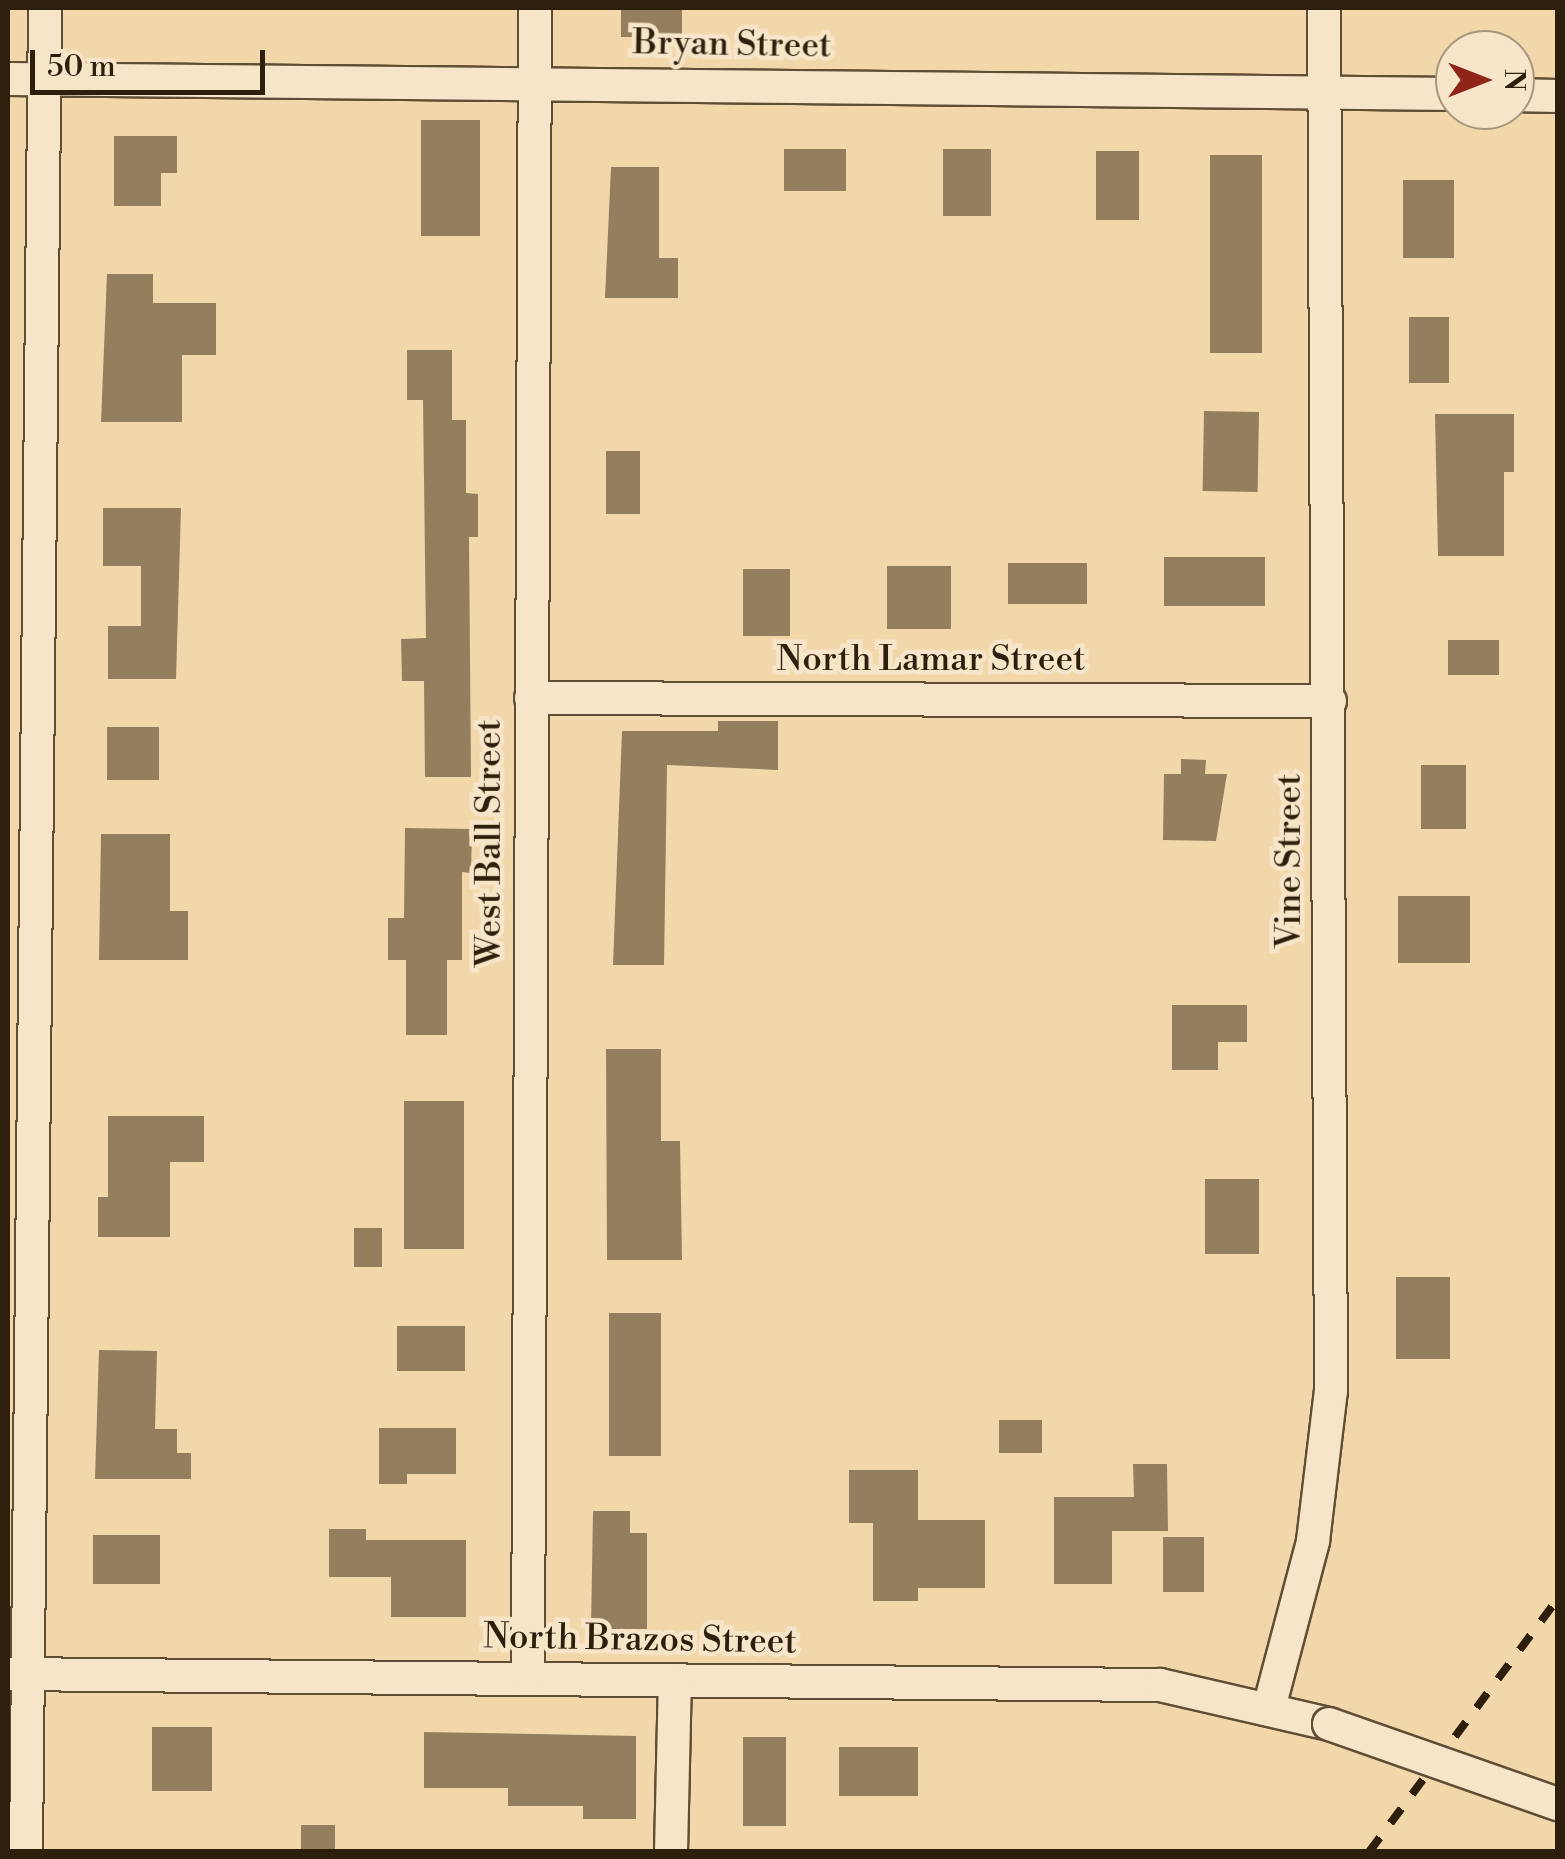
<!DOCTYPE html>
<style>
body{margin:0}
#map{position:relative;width:1565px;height:1859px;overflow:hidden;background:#f1d7aa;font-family:"Libre Bodoni",serif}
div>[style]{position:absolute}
.building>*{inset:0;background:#937f5e;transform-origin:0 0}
.roads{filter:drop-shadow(2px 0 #5f4d34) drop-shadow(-2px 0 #5f4d34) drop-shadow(0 2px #5f4d34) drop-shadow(0 -2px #5f4d34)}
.minor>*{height:32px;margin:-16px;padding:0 16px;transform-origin:16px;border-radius:16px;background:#f6e5c8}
.rail>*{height:8px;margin-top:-4px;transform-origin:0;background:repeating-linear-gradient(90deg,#2e1f0c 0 18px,transparent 0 36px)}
.bridges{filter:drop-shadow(2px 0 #5f4d34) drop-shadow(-2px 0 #5f4d34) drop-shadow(0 2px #5f4d34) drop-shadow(0 -2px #5f4d34)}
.minor-bridge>*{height:32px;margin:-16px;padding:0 16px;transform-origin:16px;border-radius:16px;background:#f6e5c8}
span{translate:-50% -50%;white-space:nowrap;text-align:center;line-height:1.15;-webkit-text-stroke:9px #f6e5c8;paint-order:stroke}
.street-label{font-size:35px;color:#2e1f0c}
.frame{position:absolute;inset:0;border:10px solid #2e1f0c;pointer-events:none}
.north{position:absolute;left:1435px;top:30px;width:100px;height:100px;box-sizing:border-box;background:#f6e5c8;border:2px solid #a6967d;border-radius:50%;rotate:90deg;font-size:28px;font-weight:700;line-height:40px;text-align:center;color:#2e1f0c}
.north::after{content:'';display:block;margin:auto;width:35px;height:45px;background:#8f2418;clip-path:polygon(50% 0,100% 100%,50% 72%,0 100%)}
.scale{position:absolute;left:30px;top:50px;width:235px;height:45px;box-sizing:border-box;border:5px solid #2e1f0c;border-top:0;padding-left:12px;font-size:30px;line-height:35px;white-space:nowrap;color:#2e1f0c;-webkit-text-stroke:8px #f6e5c8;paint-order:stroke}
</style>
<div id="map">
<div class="building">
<i style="left:621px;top:8px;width:61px;height:29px"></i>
<i style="left:421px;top:120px;width:59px;height:116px"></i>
<i style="clip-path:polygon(114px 136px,177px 136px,177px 173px,161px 173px,161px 206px,114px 206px)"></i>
<i style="left:784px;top:149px;width:62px;height:42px"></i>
<i style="left:943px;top:149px;width:48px;height:67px"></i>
<i style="left:1096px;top:151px;width:43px;height:69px"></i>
<i style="left:1210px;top:155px;width:52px;height:198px"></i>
<i style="clip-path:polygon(611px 167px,659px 167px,659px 258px,678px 258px,678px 298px,605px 298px)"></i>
<i style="left:1403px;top:180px;width:51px;height:78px"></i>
<i style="clip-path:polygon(107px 274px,153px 274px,153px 303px,216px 303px,216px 355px,182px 355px,182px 422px,101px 422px)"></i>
<i style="left:1409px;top:317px;width:40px;height:66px"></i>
<i style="clip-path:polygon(407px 350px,452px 350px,452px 420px,466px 420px,466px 493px,478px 494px,478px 537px,469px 537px,471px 777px,425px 777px,424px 681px,402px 681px,401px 639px,426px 638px,423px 400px,407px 400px)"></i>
<i style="left:1204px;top:411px;width:55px;height:80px;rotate:1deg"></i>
<i style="clip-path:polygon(1435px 414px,1514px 414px,1514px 472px,1504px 472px,1504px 556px,1438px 556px)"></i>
<i style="left:606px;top:451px;width:34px;height:63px"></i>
<i style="clip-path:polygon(103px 508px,181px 508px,176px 679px,108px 679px,108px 626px,141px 626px,141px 566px,103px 566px)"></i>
<i style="left:1164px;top:557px;width:101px;height:49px"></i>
<i style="left:1008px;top:563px;width:79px;height:41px"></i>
<i style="left:887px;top:566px;width:64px;height:63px"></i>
<i style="left:743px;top:569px;width:47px;height:67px"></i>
<i style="left:1448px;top:640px;width:51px;height:35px"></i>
<i style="clip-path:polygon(718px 721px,778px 721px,778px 770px,667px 765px,664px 965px,613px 965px,622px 731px,718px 731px)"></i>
<i style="left:107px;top:727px;width:52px;height:53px"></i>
<i style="clip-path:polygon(1181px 759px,1206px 760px,1205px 774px,1227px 774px,1216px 841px,1163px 840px,1164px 774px,1181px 774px)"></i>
<i style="left:1421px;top:765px;width:45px;height:64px"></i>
<i style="clip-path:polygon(405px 828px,472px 829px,471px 873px,462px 872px,462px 960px,447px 960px,447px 1035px,406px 1035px,406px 960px,388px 960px,388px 918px,404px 918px)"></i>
<i style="clip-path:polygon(101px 834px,170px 834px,170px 911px,188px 911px,188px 960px,99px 960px)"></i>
<i style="left:1398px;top:896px;width:72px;height:67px"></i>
<i style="clip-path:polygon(1172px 1005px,1247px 1005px,1247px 1042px,1218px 1042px,1218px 1070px,1172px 1070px)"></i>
<i style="clip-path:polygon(606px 1049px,661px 1049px,661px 1141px,680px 1141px,682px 1260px,607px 1260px)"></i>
<i style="left:404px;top:1101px;width:60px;height:148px"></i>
<i style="clip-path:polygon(108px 1116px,204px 1116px,204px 1162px,170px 1162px,170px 1237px,98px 1237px,98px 1197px,108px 1197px)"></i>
<i style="left:1205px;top:1179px;width:54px;height:75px"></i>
<i style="left:354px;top:1228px;width:28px;height:39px"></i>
<i style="left:1396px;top:1277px;width:54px;height:82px"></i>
<i style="left:609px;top:1313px;width:52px;height:143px"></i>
<i style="left:397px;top:1326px;width:68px;height:45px"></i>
<i style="clip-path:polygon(99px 1350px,157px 1351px,155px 1429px,177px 1429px,177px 1453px,191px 1453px,191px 1479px,95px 1479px)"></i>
<i style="left:999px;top:1420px;width:43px;height:33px"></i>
<i style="clip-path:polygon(379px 1428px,456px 1428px,456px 1474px,407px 1474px,407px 1484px,379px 1484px)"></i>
<i style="clip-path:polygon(1133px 1464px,1167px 1464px,1168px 1531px,1112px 1531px,1112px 1584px,1054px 1584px,1054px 1497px,1134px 1497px)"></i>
<i style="clip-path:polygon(849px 1470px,918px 1470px,918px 1520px,985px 1520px,985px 1588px,918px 1588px,918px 1601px,873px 1601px,873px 1523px,849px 1523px)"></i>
<i style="clip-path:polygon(593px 1511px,630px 1511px,630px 1533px,647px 1533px,647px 1629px,591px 1629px)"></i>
<i style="clip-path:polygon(329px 1529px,366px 1529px,366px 1540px,466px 1540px,466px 1617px,391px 1617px,391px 1577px,329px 1577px)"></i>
<i style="left:93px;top:1535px;width:67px;height:49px"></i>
<i style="left:1163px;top:1537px;width:41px;height:55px"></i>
<i style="left:152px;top:1727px;width:60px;height:64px"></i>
<i style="clip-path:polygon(424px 1732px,636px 1736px,636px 1819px,583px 1819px,583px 1806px,508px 1806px,508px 1788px,424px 1788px)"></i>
<i style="left:743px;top:1737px;width:43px;height:89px"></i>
<i style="left:839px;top:1747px;width:79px;height:49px"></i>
<i style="left:301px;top:1825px;width:34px;height:27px"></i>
</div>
<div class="roads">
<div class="minor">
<i style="left:8px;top:79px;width:1447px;rotate:0.59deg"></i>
<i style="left:1515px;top:95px;width:43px;rotate:1.3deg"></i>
<i style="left:531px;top:698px;width:799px;rotate:0.22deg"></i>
<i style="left:8px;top:1674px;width:1152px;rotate:0.55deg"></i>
<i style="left:1160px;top:1685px;width:173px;rotate:13deg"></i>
<i style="left:528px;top:1679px;width:1671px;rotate:-89.76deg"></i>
<i style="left:1269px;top:1708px;width:173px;rotate:-75.2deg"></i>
<i style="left:1313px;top:1541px;width:151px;rotate:-83.2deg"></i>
<i style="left:1331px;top:1391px;width:1383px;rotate:-90.29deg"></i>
<i style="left:26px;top:1852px;width:1844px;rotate:-89.41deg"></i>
<i style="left:671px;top:1852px;width:170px;rotate:-88.7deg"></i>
</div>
</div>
<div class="rail">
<i style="left:1369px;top:1852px;width:317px;rotate:-53.3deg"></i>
</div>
<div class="bridges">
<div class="minor-bridge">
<i style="left:1329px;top:1724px;width:243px;rotate:19.3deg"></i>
</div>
</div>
<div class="street-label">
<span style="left:732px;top:45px;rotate:1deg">Bryan Street</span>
<span style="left:931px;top:660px">North Lamar Street</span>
<span style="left:490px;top:843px;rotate:-90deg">West Ball Street</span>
<span style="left:1290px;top:861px;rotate:-90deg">Vine Street</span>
<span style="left:640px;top:1640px;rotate:1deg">North Brazos Street</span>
</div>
<div class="frame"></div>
<div class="north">N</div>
<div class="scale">50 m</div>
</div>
